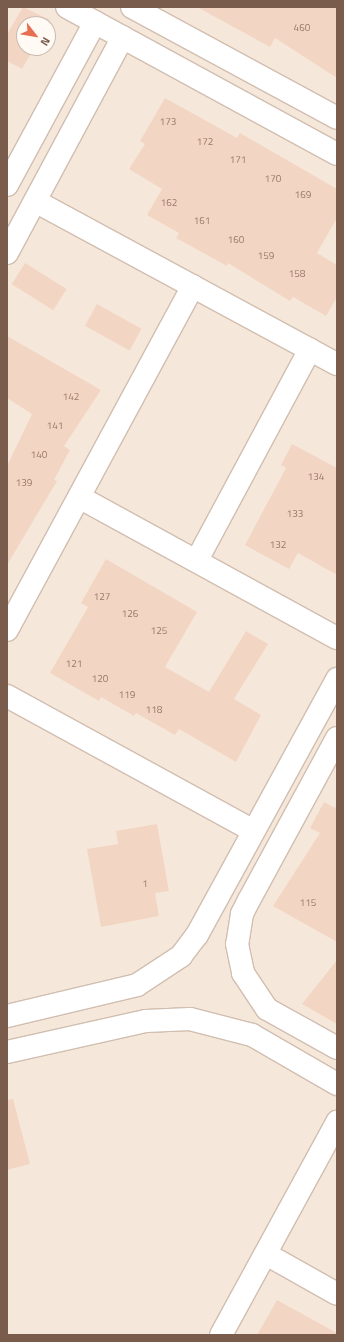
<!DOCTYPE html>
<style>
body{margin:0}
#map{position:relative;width:344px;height:1342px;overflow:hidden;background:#fdf6ec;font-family:"Titillium Web",sans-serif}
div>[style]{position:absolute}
.residential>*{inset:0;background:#f5e8da}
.building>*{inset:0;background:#f3d5c3;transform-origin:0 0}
.roads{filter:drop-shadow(1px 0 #d1beb0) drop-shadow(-1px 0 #d1beb0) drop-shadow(0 1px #d1beb0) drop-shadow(0 -1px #d1beb0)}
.street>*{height:22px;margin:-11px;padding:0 11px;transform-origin:11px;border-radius:11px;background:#fff}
span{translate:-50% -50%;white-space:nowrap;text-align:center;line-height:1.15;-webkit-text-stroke:4px #fffaf3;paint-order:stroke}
.number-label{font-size:10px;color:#987a6a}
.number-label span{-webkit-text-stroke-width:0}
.frame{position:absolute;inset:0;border:8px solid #7a5c4d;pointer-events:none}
.north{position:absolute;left:16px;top:16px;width:40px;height:40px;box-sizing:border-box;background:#fffaf3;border:1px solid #cabbb1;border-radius:50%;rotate:121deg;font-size:11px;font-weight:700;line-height:16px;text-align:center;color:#7a5c4d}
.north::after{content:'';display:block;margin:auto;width:14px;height:18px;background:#e76f51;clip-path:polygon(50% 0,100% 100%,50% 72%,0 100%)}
</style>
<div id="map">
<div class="residential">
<i style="clip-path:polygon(evenodd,7px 7px,337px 7px,337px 1335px,7px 1335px,7px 7px,24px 24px,48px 24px,48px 48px,24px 48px,24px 24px)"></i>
</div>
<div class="building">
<i style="clip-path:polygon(23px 7px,50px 20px,47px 24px,24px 24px,24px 48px,34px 48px,22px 69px,7px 61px,7px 34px)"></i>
<i style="clip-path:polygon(197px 7px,337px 7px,337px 78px,275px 38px,270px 47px)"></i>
<i style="clip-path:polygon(165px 98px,237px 138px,240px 133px,337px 189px,337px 218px,317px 253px,337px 265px,337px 297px,326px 316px,293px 297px,290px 301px,228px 263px,227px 266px,176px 238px,179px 233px,147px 215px,162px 189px,129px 169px,145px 144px,140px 141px)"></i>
<i style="left:25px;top:263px;width:49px;height:25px;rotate:32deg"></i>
<i style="left:97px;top:304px;width:51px;height:25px;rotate:29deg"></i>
<i style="clip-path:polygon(7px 336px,101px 390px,64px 446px,70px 450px,54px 480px,57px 481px,7px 565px,7px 466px,32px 414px,7px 398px)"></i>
<i style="clip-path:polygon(292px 444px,337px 468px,337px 575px,298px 553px,289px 569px,245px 545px,286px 468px,281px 465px)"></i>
<i style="clip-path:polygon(106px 559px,197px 612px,165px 667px,209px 692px,246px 631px,268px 644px,234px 699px,261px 715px,236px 762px,179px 729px,175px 735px,136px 713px,134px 716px,101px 697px,99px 701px,50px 673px,88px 607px,81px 603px)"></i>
<i style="clip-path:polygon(324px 802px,335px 808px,337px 804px,337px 942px,273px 906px,320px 833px,310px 828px)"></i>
<i style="clip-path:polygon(157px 824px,169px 891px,155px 893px,159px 916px,101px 927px,87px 849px,118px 844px,116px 831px)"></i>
<i style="clip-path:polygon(337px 960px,337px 1024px,302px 1004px)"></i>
<i style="clip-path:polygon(13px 1099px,30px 1164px,7px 1170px,7px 1100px)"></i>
<i style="clip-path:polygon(277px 1300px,337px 1333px,337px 1335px,257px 1335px)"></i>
</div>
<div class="roads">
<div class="street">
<i style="left:67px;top:7px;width:307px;rotate:28.6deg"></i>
<i style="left:132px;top:7px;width:233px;rotate:28.4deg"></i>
<i style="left:7px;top:185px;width:185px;rotate:-61.6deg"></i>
<i style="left:35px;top:201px;width:343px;rotate:28.4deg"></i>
<i style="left:7px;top:253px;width:245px;rotate:-61.8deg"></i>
<i style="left:79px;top:497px;width:294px;rotate:28.7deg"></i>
<i style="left:197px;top:560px;width:239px;rotate:-61.8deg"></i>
<i style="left:7px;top:630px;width:391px;rotate:-61.6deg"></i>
<i style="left:7px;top:696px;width:281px;rotate:28.7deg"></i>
<i style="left:337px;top:738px;width:184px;rotate:118.5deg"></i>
<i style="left:249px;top:900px;width:16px;rotate:117deg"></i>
<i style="left:242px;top:914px;width:30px;rotate:99deg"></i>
<i style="left:237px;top:944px;width:30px;rotate:78deg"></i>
<i style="left:243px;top:973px;width:43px;rotate:56.3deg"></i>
<i style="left:267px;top:1009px;width:80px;rotate:29.1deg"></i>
<i style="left:7px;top:1016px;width:134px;rotate:-13.4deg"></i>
<i style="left:137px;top:985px;width:53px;rotate:-33.4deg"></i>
<i style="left:181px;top:956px;width:26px;rotate:-53deg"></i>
<i style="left:197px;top:935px;width:292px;rotate:-61.3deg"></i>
<i style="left:7px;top:1052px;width:142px;rotate:-12.6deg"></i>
<i style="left:146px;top:1021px;width:44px;rotate:-2.6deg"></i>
<i style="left:190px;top:1019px;width:64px;rotate:14.5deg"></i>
<i style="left:252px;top:1035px;width:98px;rotate:30deg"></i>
<i style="left:266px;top:1254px;width:81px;rotate:29.4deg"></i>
<i style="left:221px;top:1335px;width:243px;rotate:-61.4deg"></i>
</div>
</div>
<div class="number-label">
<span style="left:302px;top:28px">460</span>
<span style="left:168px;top:122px">173</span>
<span style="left:205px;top:142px">172</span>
<span style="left:238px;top:160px">171</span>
<span style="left:273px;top:179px">170</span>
<span style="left:303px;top:195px">169</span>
<span style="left:169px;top:203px">162</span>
<span style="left:202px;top:221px">161</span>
<span style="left:236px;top:240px">160</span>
<span style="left:266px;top:256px">159</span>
<span style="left:297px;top:274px">158</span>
<span style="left:71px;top:397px">142</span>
<span style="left:55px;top:426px">141</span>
<span style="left:39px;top:455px">140</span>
<span style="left:316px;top:477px">134</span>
<span style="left:24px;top:483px">139</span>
<span style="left:295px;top:514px">133</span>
<span style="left:278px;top:545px">132</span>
<span style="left:102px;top:597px">127</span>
<span style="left:130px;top:614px">126</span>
<span style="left:159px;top:631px">125</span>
<span style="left:74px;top:664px">121</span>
<span style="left:100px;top:679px">120</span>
<span style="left:127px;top:695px">119</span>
<span style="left:154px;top:710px">118</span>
<span style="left:145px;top:884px">1</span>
<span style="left:308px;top:903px">115</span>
</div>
<div class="frame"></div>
<div class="north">N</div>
</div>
